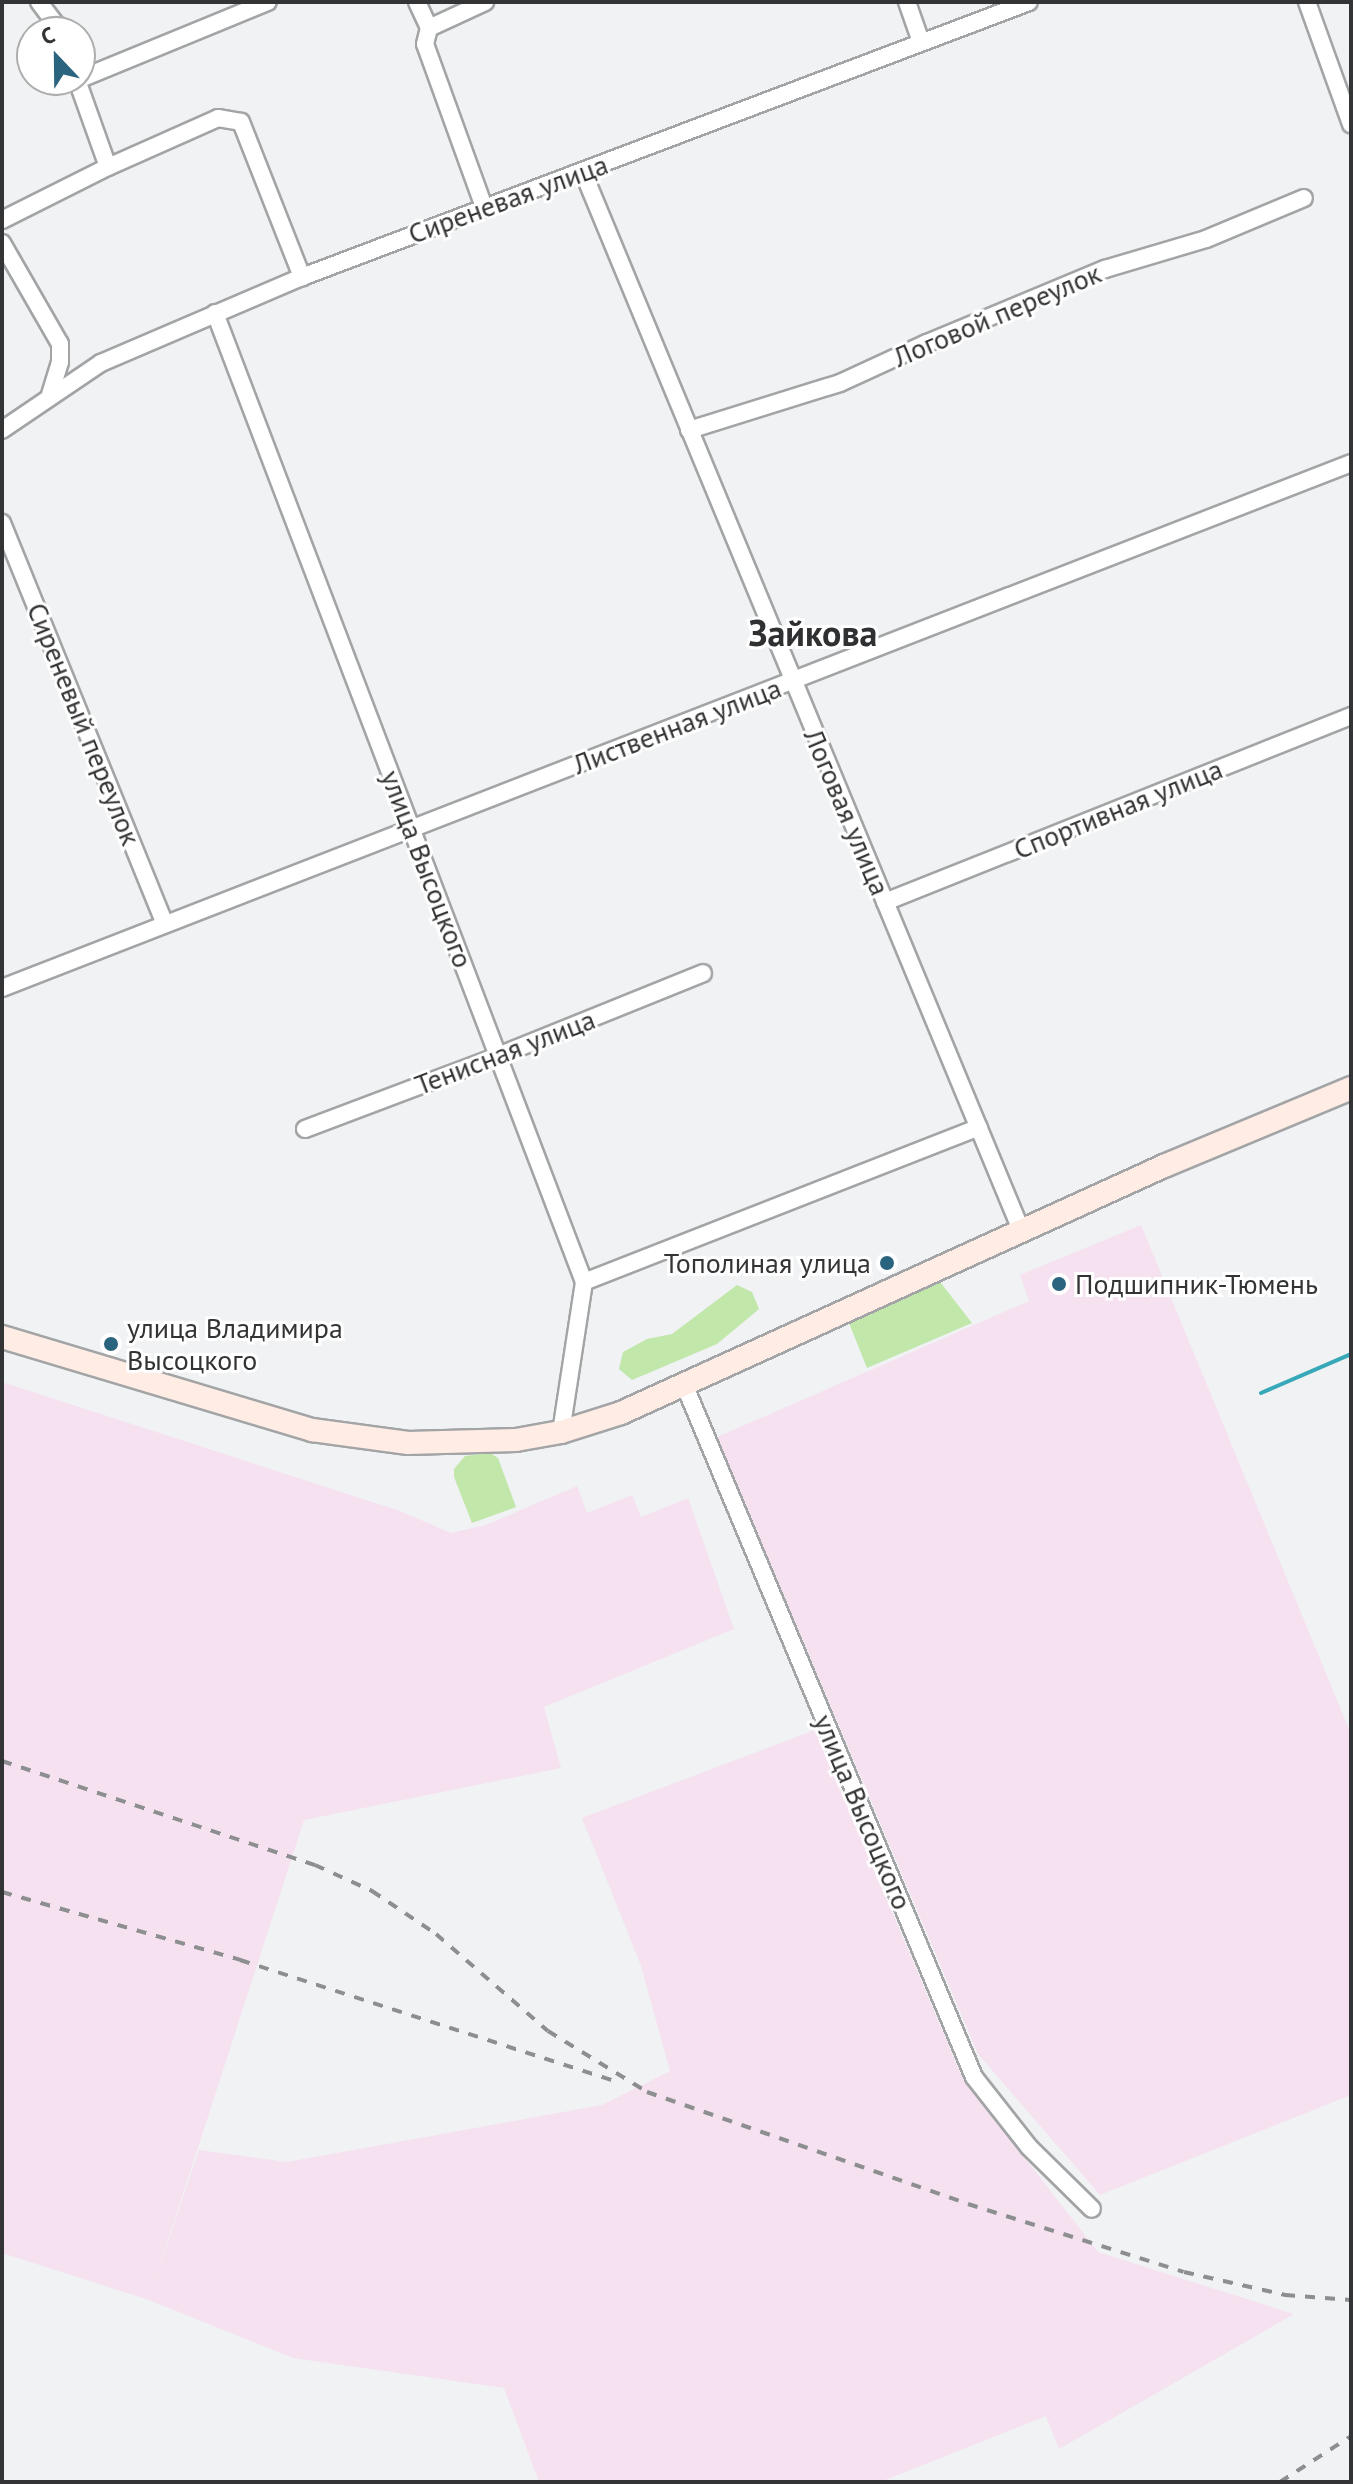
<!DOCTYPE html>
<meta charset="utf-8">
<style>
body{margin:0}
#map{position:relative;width:1353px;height:2484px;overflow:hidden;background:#f0f2f4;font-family:"PT Sans",sans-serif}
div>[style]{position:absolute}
.industrial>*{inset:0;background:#f6e1f0}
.green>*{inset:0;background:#c1e7ab}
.stream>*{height:4px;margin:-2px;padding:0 2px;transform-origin:2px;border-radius:2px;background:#37a8b8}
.roads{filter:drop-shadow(2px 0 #a2a4a5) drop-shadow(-2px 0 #a2a4a5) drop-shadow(0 2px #a2a4a5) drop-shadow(0 -2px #a2a4a5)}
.street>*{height:16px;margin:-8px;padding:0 8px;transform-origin:8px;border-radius:8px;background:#fff}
.secondary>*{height:22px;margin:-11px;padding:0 11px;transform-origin:11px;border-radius:11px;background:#ffece5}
.rail>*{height:4px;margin-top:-2px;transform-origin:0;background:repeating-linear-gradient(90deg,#8d8e8f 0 10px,transparent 0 20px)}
.dots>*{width:22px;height:22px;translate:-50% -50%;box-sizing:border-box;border:4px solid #fff;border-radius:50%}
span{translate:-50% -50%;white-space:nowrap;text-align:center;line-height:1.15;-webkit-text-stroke:6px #fff;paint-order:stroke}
.street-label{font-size:28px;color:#333435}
.poi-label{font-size:28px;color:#333435}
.right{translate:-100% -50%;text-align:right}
.left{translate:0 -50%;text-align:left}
.district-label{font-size:36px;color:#2f3032;font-weight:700}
.frame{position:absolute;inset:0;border:4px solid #333435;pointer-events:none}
.north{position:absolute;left:16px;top:16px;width:80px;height:80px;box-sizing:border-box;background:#fff;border:2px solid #adaeae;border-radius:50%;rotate:338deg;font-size:22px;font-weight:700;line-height:32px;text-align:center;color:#333435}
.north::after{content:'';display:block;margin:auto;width:28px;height:36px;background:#2b647e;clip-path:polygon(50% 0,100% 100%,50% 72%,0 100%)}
</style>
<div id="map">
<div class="industrial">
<i style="clip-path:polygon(1141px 1225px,1351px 1734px,1351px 2095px,1100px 2195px,978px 2054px,717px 1437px,1029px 1301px,1020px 1275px)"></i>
<i style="clip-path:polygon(2px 1382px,400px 1511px,451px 1533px,486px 1525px,577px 1486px,587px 1513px,632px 1495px,641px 1517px,688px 1498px,734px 1629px,544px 1707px,561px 1768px,304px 1820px,150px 2296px,199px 2150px,287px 2162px,602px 2105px,670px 2071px,641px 1966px,582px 1818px,815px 1730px,962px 2077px,1098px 2252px,1294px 2314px,1059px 2449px,1046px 2416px,880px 2482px,539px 2482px,504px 2388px,293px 2358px,149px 2300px,2px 2253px)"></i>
</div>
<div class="green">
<i style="clip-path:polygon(937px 1278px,972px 1323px,867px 1368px,847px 1318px)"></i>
<i style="clip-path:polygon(737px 1285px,752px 1292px,759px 1309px,717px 1344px,632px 1380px,619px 1369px,623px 1352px,647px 1339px,672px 1334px)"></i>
<i style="clip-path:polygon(490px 1453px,498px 1458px,516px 1507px,472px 1523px,454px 1477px,454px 1469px,465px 1456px)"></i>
</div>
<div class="stream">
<i style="left:1261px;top:1393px;width:98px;rotate:-23.4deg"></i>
</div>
<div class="roads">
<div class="street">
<i style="left:39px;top:2px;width:38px;rotate:53deg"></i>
<i style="left:417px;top:2px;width:29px;rotate:65deg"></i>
<i style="left:907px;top:2px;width:42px;rotate:70.7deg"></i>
<i style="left:1307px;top:2px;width:130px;rotate:70.2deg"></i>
<i style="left:80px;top:79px;width:203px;rotate:-22.3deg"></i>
<i style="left:77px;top:80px;width:92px;rotate:70.4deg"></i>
<i style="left:583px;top:172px;width:1145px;rotate:67.51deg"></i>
<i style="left:484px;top:207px;width:173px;rotate:-109.9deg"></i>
<i style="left:425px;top:44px;width:16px;rotate:-76deg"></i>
<i style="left:429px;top:28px;width:62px;rotate:-24.9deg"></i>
<i style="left:2px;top:220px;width:119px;rotate:-26.6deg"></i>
<i style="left:108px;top:167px;width:120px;rotate:-24deg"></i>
<i style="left:218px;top:118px;width:23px;rotate:10deg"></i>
<i style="left:241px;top:122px;width:167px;rotate:68.5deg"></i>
<i style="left:2px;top:243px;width:116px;rotate:60.1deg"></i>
<i style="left:60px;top:344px;width:18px;rotate:90deg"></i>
<i style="left:60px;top:362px;width:37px;rotate:107deg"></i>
<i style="left:215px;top:313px;width:1037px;rotate:69.15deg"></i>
<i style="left:584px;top:1282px;width:152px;rotate:98.7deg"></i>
<i style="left:2px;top:430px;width:120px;rotate:-34.1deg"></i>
<i style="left:101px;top:363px;width:219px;rotate:-23.2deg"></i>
<i style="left:302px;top:277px;width:777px;rotate:-20.72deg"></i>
<i style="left:689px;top:430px;width:158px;rotate:-17.3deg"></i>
<i style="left:840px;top:383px;width:96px;rotate:-24.7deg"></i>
<i style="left:927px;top:343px;width:193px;rotate:-22.6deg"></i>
<i style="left:1105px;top:269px;width:105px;rotate:-16.5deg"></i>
<i style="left:1206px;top:239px;width:106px;rotate:-22.7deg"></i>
<i style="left:2px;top:523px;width:433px;rotate:67.9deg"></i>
<i style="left:885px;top:902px;width:502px;rotate:-21.76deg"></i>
<i style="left:2px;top:988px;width:1448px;rotate:-21.26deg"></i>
<i style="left:305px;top:1129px;width:206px;rotate:-20.7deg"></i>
<i style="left:498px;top:1056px;width:221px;rotate:-22deg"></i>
<i style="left:584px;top:1282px;width:424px;rotate:-21.4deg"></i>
<i style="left:684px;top:1384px;width:751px;rotate:67.29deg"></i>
<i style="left:974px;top:2077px;width:89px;rotate:51.8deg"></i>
<i style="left:1029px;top:2147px;width:88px;rotate:44.5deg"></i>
</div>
<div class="secondary">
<i style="left:2px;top:1337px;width:324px;rotate:16.7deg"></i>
<i style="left:312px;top:1430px;width:97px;rotate:7.7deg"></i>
<i style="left:408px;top:1443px;width:108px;rotate:-1.6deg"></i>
<i style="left:516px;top:1440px;width:46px;rotate:-10.1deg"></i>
<i style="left:561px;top:1432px;width:63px;rotate:-17.6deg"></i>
<i style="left:621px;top:1413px;width:597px;rotate:-24.46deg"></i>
<i style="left:1164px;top:1166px;width:203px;rotate:-22.6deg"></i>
</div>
</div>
<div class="rail">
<i style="left:2px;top:1761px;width:330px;rotate:18.4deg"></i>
<i style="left:315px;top:1865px;width:63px;rotate:24.5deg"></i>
<i style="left:372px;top:1891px;width:77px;rotate:33.9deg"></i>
<i style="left:436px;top:1934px;width:148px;rotate:40.9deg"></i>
<i style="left:548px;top:2031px;width:116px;rotate:31.6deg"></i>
<i style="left:647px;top:2092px;width:340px;rotate:19.2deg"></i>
<i style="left:968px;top:2204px;width:226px;rotate:17.5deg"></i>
<i style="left:1184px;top:2272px;width:104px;rotate:12.8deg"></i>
<i style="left:1285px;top:2295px;width:66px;rotate:4.3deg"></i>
<i style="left:2px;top:1892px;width:248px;rotate:15.9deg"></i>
<i style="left:240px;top:1960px;width:399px;rotate:17.9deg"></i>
<i style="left:1280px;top:2482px;width:85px;rotate:-32.9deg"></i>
</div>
<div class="dots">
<i style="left:887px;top:1263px;background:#2b647e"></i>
<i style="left:1059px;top:1284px;background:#2b647e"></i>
<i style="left:111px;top:1344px;background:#2b647e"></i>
</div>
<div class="street-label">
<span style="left:508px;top:199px;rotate:-20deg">Сиреневая улица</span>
<span style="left:997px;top:315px;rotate:-23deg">Логовой переулок</span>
<span style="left:84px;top:724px;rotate:68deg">Сиреневый переулок</span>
<span style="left:677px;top:726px;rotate:-21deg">Лиственная улица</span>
<span style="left:1118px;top:809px;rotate:-22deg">Спортивная улица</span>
<span style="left:847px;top:812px;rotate:67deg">Логовая улица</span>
<span style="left:427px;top:869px;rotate:69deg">улица Высоцкого</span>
<span style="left:505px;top:1052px;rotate:-21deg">Тенисная улица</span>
<span style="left:863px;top:1812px;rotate:67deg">улица Высоцкого</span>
</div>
<div class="poi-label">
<span class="right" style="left:871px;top:1263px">Тополиная улица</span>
<span class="left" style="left:1075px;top:1284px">Подшипник-Тюмень</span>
<span class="left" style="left:127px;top:1344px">улица Владимира<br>Высоцкого</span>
</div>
<div class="district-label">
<span style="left:813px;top:633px">Зайкова</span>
</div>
<div class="frame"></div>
<div class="north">С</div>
</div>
